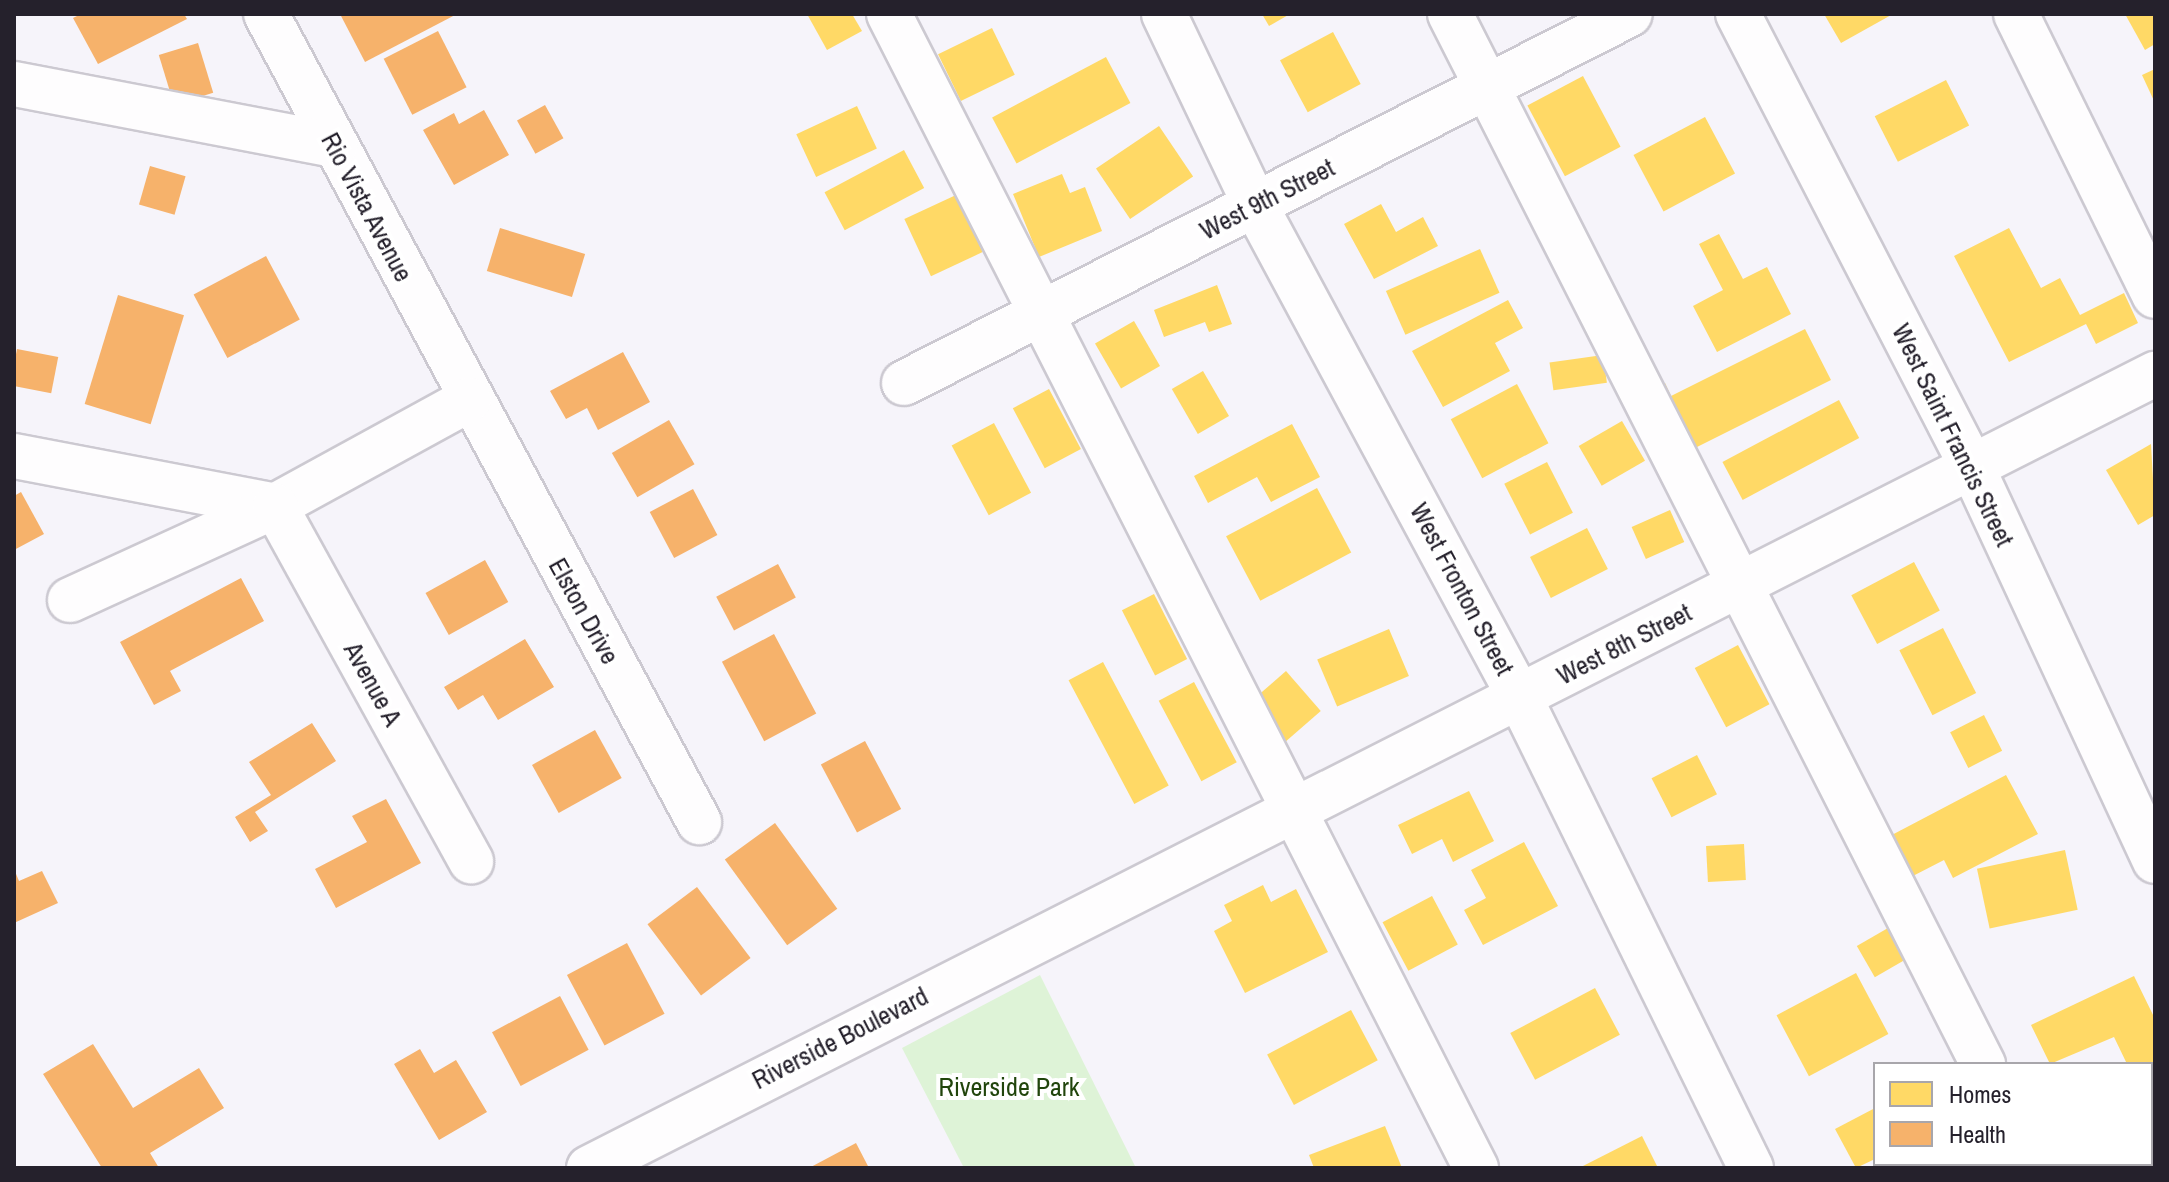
<!DOCTYPE html>
<style>
body{margin:0}
#map{position:relative;width:2169px;height:1182px;overflow:hidden;background:#f6f4fa;font-family:"Archivo Narrow",sans-serif}
div>[style]{position:absolute}
.green>*{inset:0;background:#def3d7}
.homes>*{inset:0;background:#ffd966;transform-origin:0 0}
.health>*{inset:0;background:#f6b26b;transform-origin:0 0}
.roads{filter:drop-shadow(2px 0 #ccc9d1) drop-shadow(-2px 0 #ccc9d1) drop-shadow(0 2px #ccc9d1) drop-shadow(0 -2px #ccc9d1)}
.minor>*{height:44px;margin:-22px;padding:0 22px;transform-origin:22px;border-radius:22px;background:#fefdfe}
span{translate:-50% -50%;white-space:nowrap;text-align:center;line-height:1.15;-webkit-text-stroke:8px #fff;paint-order:stroke}
.street-label{font-size:26px;color:#25212c}
.park-label{font-size:26px;color:#21450c}
.frame{position:absolute;inset:0;border:16px solid #25212c;pointer-events:none}
.legend{position:absolute;left:1873px;top:1062px;width:280px;height:104px;box-sizing:border-box;background:#fff;border:2px solid #a8a6ab;margin:0;padding:10px 14px;list-style:none;font-size:24px;color:#25212c}
.legend li{display:flex;align-items:center;gap:16px;height:40px}
.legend b{width:40px;border:2px solid #a8a6ab}
</style>
<div id="map">
<div class="green">
<i style="clip-path:polygon(1040px 975px,1136px 1168px,964px 1168px,902px 1048px)"></i>
</div>
<div class="homes">
<i style="clip-path:polygon(807px 14px,852px 14px,862px 31px,827px 50px)"></i>
<i style="clip-path:polygon(1262px 14px,1290px 14px,1269px 26px)"></i>
<i style="clip-path:polygon(1824px 14px,1893px 14px,1841px 43px)"></i>
<i style="clip-path:polygon(2125px 14px,2155px 14px,2155px 44px,2145px 50px)"></i>
<i style="left:992px;top:28px;width:52px;height:60px;rotate:64deg"></i>
<i style="left:1333px;top:32px;width:59px;height:60px;rotate:62deg"></i>
<i style="left:1106px;top:57px;width:52px;height:129px;rotate:62deg"></i>
<i style="clip-path:polygon(2155px 69px,2155px 103px,2142px 75px)"></i>
<i style="left:1583px;top:76px;width:80px;height:63px;rotate:62deg"></i>
<i style="left:1946px;top:80px;width:51px;height:80px;rotate:63deg"></i>
<i style="left:857px;top:106px;width:47px;height:67px;rotate:65deg"></i>
<i style="left:1705px;top:117px;width:64px;height:81px;rotate:62deg"></i>
<i style="left:1159px;top:126px;width:61px;height:76px;rotate:56deg"></i>
<i style="left:904px;top:150px;width:43px;height:90px;rotate:62deg"></i>
<i style="clip-path:polygon(1062px 174px,1070px 193px,1085px 187px,1102px 231px,1039px 257px,1013px 194px)"></i>
<i style="left:956px;top:195px;width:63px;height:57px;rotate:65deg"></i>
<i style="clip-path:polygon(1381px 204px,1396px 232px,1423px 217px,1438px 246px,1374px 279px,1344px 224px)"></i>
<i style="clip-path:polygon(2009px 228px,2041px 288px,2060px 278px,2080px 315px,2124px 293px,2138px 323px,2096px 344px,2086px 324px,2009px 362px,1954px 256px)"></i>
<i style="clip-path:polygon(1719px 234px,1743px 279px,1767px 267px,1791px 314px,1717px 352px,1693px 306px,1723px 290px,1699px 244px)"></i>
<i style="left:1480px;top:249px;width:48px;height:103px;rotate:66deg"></i>
<i style="clip-path:polygon(1217px 285px,1232px 324px,1209px 332px,1205px 322px,1164px 337px,1154px 310px)"></i>
<i style="clip-path:polygon(1508px 300px,1523px 328px,1495px 343px,1510px 371px,1443px 407px,1412px 351px)"></i>
<i style="left:1134px;top:321px;width:52px;height:45px;rotate:60deg"></i>
<i style="clip-path:polygon(1805px 329px,1831px 380px,1689px 451px,1656px 387px,1665px 383px,1671px 396px)"></i>
<i style="left:1603px;top:355px;width:28px;height:54px;rotate:82deg"></i>
<i style="left:1203px;top:371px;width:52px;height:36px;rotate:60deg"></i>
<i style="left:1517px;top:384px;width:67px;height:75px;rotate:62deg"></i>
<i style="left:1049px;top:389px;width:68px;height:41px;rotate:62deg"></i>
<i style="left:1839px;top:400px;width:43px;height:132px;rotate:62deg"></i>
<i style="left:1622px;top:421px;width:46px;height:50px;rotate:60deg"></i>
<i style="left:994px;top:423px;width:79px;height:48px;rotate:62deg"></i>
<i style="clip-path:polygon(1292px 424px,1320px 477px,1271px 502px,1257px 477px,1208px 503px,1194px 476px)"></i>
<i style="clip-path:polygon(2151px 444px,2155px 515px,2138px 525px,2106px 470px)"></i>
<i style="left:1547px;top:462px;width:57px;height:48px;rotate:63deg"></i>
<i style="left:1317px;top:488px;width:73px;height:103px;rotate:62deg"></i>
<i style="left:1670px;top:510px;width:35px;height:42px;rotate:66deg"></i>
<i style="left:1587px;top:528px;width:46px;height:64px;rotate:63deg"></i>
<i style="left:1914px;top:562px;width:55px;height:71px;rotate:62deg"></i>
<i style="left:1154px;top:594px;width:73px;height:36px;rotate:63deg"></i>
<i style="left:1943px;top:628px;width:73px;height:49px;rotate:63deg"></i>
<i style="left:1389px;top:629px;width:51px;height:78px;rotate:67deg"></i>
<i style="left:1738px;top:645px;width:67px;height:49px;rotate:62deg"></i>
<i style="left:1103px;top:662px;width:140px;height:39px;rotate:62deg"></i>
<i style="left:1286px;top:671px;width:53px;height:51px;rotate:49deg"></i>
<i style="left:1194px;top:682px;width:91px;height:40px;rotate:62deg"></i>
<i style="left:1984px;top:715px;width:40px;height:38px;rotate:63deg"></i>
<i style="left:1697px;top:755px;width:44px;height:51px;rotate:63deg"></i>
<i style="clip-path:polygon(2006px 775px,2038px 834px,1953px 878px,1944px 860px,1909px 878px,1888px 837px)"></i>
<i style="clip-path:polygon(1469px 791px,1494px 841px,1453px 862px,1442px 839px,1412px 854px,1398px 825px)"></i>
<i style="clip-path:polygon(1524px 842px,1558px 906px,1483px 945px,1464px 910px,1486px 898px,1471px 870px)"></i>
<i style="left:1744px;top:844px;width:36px;height:38px;rotate:87deg"></i>
<i style="left:2065px;top:850px;width:61px;height:90px;rotate:78deg"></i>
<i style="clip-path:polygon(1263px 885px,1271px 902px,1296px 889px,1328px 952px,1245px 993px,1214px 931px,1232px 921px,1224px 905px)"></i>
<i style="left:1432px;top:896px;width:55px;height:56px;rotate:62deg"></i>
<i style="left:1888px;top:928px;width:36px;height:36px;rotate:60deg"></i>
<i style="left:1856px;top:973px;width:69px;height:90px;rotate:62deg"></i>
<i style="clip-path:polygon(2134px 976px,2155px 1019px,2155px 1070px,2127px 1064px,2114px 1037px,2050px 1064px,2031px 1025px)"></i>
<i style="left:1595px;top:988px;width:53px;height:96px;rotate:62deg"></i>
<i style="left:1351px;top:1010px;width:57px;height:95px;rotate:62deg"></i>
<i style="left:2155px;top:1086px;width:40px;height:5px;rotate:90deg"></i>
<i style="clip-path:polygon(1875px 1108px,1875px 1159px,1856px 1168px,1835px 1129px)"></i>
<i style="clip-path:polygon(1385px 1126px,1402px 1168px,1314px 1168px,1309px 1155px)"></i>
<i style="clip-path:polygon(1642px 1136px,1658px 1168px,1579px 1168px)"></i>
</div>
<div class="health">
<i style="clip-path:polygon(81px 14px,184px 14px,187px 19px,98px 64px,73px 18px)"></i>
<i style="clip-path:polygon(340px 14px,457px 14px,365px 62px)"></i>
<i style="left:438px;top:31px;width:63px;height:61px;rotate:63deg"></i>
<i style="left:198px;top:43px;width:52px;height:41px;rotate:73deg"></i>
<i style="left:545px;top:105px;width:38px;height:32px;rotate:61deg"></i>
<i style="clip-path:polygon(484px 110px,509px 155px,454px 185px,423px 130px,454px 113px,459px 124px)"></i>
<i style="left:150px;top:166px;width:37px;height:40px;rotate:16deg"></i>
<i style="left:500px;top:228px;width:89px;height:45px;rotate:17deg"></i>
<i style="left:266px;top:256px;width:72px;height:82px;rotate:62deg"></i>
<i style="left:118px;top:295px;width:69px;height:114px;rotate:17deg"></i>
<i style="left:17px;top:349px;width:42px;height:37px;rotate:11deg"></i>
<i style="clip-path:polygon(623px 352px,650px 402px,598px 430px,587px 408px,566px 419px,550px 391px)"></i>
<i style="left:669px;top:420px;width:51px;height:66px;rotate:60deg"></i>
<i style="left:693px;top:489px;width:52px;height:49px;rotate:62deg"></i>
<i style="clip-path:polygon(21px 492px,44px 534px,14px 550px,14px 496px)"></i>
<i style="left:485px;top:560px;width:48px;height:68px;rotate:61deg"></i>
<i style="left:778px;top:564px;width:38px;height:70px;rotate:62deg"></i>
<i style="clip-path:polygon(241px 578px,264px 621px,170px 671px,181px 691px,154px 705px,120px 642px)"></i>
<i style="left:774px;top:634px;width:90px;height:59px;rotate:62deg"></i>
<i style="clip-path:polygon(525px 639px,554px 687px,498px 720px,483px 695px,458px 710px,444px 687px)"></i>
<i style="clip-path:polygon(312px 723px,336px 761px,255px 812px,268px 831px,250px 842px,235px 817px,271px 795px,249px 762px)"></i>
<i style="left:595px;top:730px;width:55px;height:72px;rotate:61deg"></i>
<i style="left:865px;top:741px;width:77px;height:50px;rotate:62deg"></i>
<i style="clip-path:polygon(386px 799px,421px 863px,336px 908px,315px 869px,367px 842px,352px 816px)"></i>
<i style="left:775px;top:823px;width:106px;height:62px;rotate:54deg"></i>
<i style="clip-path:polygon(14px 869px,19px 881px,42px 871px,58px 903px,14px 923px)"></i>
<i style="left:697px;top:887px;width:89px;height:62px;rotate:53deg"></i>
<i style="left:627px;top:943px;width:80px;height:68px;rotate:62deg"></i>
<i style="left:560px;top:996px;width:61px;height:77px;rotate:62deg"></i>
<i style="clip-path:polygon(93px 1044px,133px 1108px,199px 1068px,224px 1108px,150px 1153px,159px 1168px,102px 1168px,43px 1074px)"></i>
<i style="clip-path:polygon(420px 1049px,434px 1073px,456px 1060px,487px 1112px,439px 1140px,394px 1064px)"></i>
<i style="clip-path:polygon(856px 1143px,869px 1168px,809px 1168px)"></i>
</div>
<div class="roads">
<div class="minor">
<i style="left:266px;top:14px;width:917px;rotate:61.81deg"></i>
<i style="left:889px;top:14px;width:1295px;rotate:63.04deg"></i>
<i style="left:1164px;top:14px;width:212px;rotate:64.5deg"></i>
<i style="left:1255px;top:205px;width:557px;rotate:61.73deg"></i>
<i style="left:1519px;top:696px;width:526px;rotate:63.82deg"></i>
<i style="left:1450px;top:14px;width:1178px;rotate:63.09deg"></i>
<i style="left:1738px;top:14px;width:512px;rotate:62.68deg"></i>
<i style="left:1973px;top:469px;width:432px;rotate:65.1deg"></i>
<i style="left:2016px;top:14px;width:314px;rotate:63.8deg"></i>
<i style="left:14px;top:84px;width:327px;rotate:10.8deg"></i>
<i style="left:904px;top:383px;width:814px;rotate:-26.94deg"></i>
<i style="left:14px;top:456px;width:266px;rotate:10.8deg"></i>
<i style="left:275px;top:506px;width:221px;rotate:-28.7deg"></i>
<i style="left:70px;top:600px;width:226px;rotate:-24.6deg"></i>
<i style="left:275px;top:506px;width:406px;rotate:61.1deg"></i>
<i style="left:2031px;top:1164px;width:4px;rotate:63deg"></i>
<i style="left:589px;top:1168px;width:1756px;rotate:-26.89deg"></i>
</div>
</div>
<div class="street-label">
<span style="left:1267px;top:199px;rotate:-27deg">West 9th Street</span>
<span style="left:367px;top:207px;rotate:62deg">Rio Vista Avenue</span>
<span style="left:1953px;top:435px;rotate:64deg">West Saint Francis Street</span>
<span style="left:1462px;top:589px;rotate:62deg">West Fronton Street</span>
<span style="left:584px;top:611px;rotate:61deg">Elston Drive</span>
<span style="left:1624px;top:644px;rotate:-27deg">West 8th Street</span>
<span style="left:373px;top:684px;rotate:61deg">Avenue A</span>
<span style="left:840px;top:1038px;rotate:-27deg">Riverside Boulevard</span>
</div>
<div class="park-label">
<span style="left:1009px;top:1087px">Riverside Park</span>
</div>
<div class="frame"></div>
<ul class="legend">
<li><b style="height:22px;background:#ffd966"></b>Homes</li>
<li><b style="height:22px;background:#f6b26b"></b>Health</li>
</ul>
</div>
